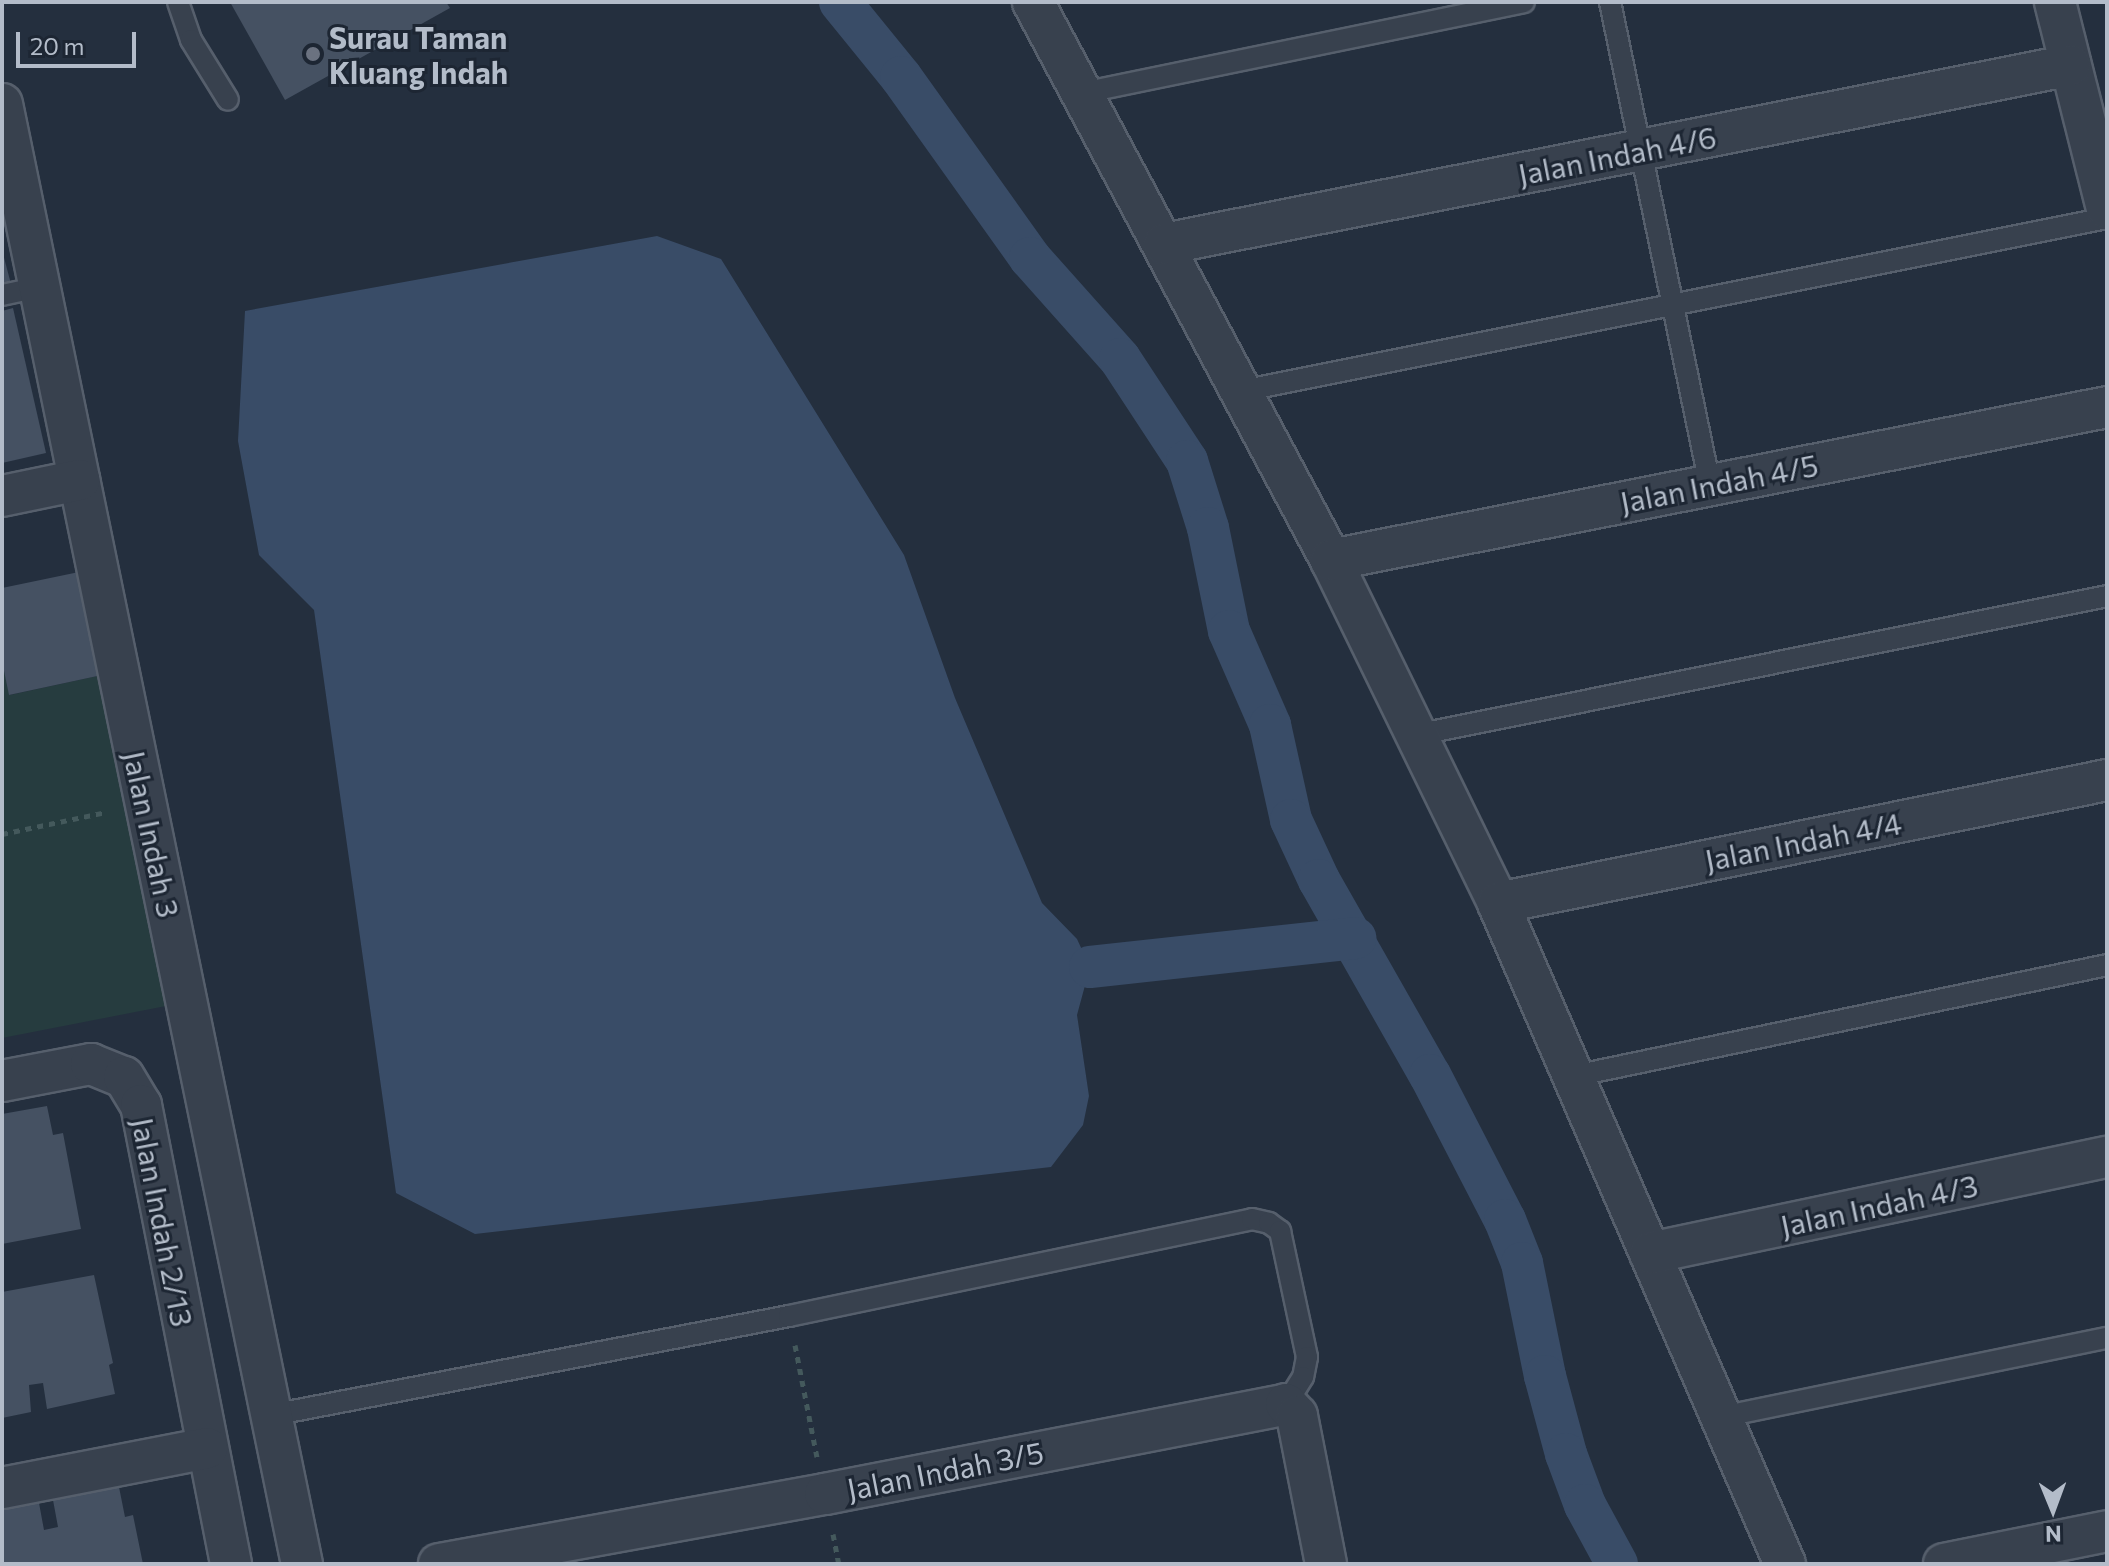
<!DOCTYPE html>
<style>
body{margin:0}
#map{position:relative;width:2109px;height:1566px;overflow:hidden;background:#242f3e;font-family:Commissioner,sans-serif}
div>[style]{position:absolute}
.green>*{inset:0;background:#263c3f}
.water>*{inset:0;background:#394c67}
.canal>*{height:42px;margin:-21px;padding:0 21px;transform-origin:21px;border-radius:21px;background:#394c67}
.building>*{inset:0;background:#455162}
.path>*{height:5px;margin-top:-2.5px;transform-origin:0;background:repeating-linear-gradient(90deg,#44595c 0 6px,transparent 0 12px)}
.roads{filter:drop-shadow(2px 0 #565f6c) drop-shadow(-2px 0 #565f6c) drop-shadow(0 2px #565f6c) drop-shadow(0 -2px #565f6c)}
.lane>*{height:20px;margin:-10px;padding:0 10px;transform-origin:10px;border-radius:10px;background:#38414e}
.street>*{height:40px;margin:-20px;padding:0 20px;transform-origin:20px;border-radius:20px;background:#38414e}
.dots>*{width:22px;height:22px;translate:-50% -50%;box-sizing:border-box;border:4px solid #1d2633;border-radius:50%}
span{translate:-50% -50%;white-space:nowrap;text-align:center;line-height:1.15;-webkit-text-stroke:6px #1d2633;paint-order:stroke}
.poi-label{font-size:30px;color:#b3bcc9;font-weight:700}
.left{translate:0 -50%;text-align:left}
.street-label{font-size:30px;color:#b3bcc9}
.frame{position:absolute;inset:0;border:4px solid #b3bcc9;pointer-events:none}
.north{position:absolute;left:2013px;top:1470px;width:80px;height:80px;-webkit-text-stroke:6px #1d2633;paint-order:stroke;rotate:179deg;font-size:22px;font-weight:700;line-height:32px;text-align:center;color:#b3bcc9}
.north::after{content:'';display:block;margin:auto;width:28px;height:36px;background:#b3bcc9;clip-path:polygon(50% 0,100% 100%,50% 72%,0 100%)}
.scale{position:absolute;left:16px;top:32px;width:120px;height:36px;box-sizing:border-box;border:4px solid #b3bcc9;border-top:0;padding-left:10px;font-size:24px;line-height:28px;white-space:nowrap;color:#b3bcc9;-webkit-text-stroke:6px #1d2633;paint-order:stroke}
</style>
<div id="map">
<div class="green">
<i style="clip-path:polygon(2px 661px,10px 695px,102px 675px,166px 1006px,2px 1038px)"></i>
</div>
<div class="water">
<i style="clip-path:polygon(657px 236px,721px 259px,904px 555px,955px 698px,1042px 903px,1077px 939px,1090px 967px,1077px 1015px,1089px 1096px,1083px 1125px,1051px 1167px,475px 1234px,396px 1193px,314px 610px,259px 555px,238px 441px,245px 311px)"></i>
</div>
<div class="canal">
<i style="left:840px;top:2px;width:97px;rotate:50.9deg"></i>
<i style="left:901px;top:77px;width:222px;rotate:54.5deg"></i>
<i style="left:1030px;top:258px;width:135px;rotate:48.3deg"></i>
<i style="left:1120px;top:359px;width:122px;rotate:56.7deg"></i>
<i style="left:1187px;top:461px;width:70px;rotate:72.6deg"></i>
<i style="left:1208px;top:528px;width:105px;rotate:78.5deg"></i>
<i style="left:1229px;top:631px;width:103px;rotate:66.4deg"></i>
<i style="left:1270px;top:725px;width:97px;rotate:77.5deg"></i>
<i style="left:1291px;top:820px;width:66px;rotate:65deg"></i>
<i style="left:1319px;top:880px;width:224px;rotate:60.4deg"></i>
<i style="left:1430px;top:1075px;width:163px;rotate:62.7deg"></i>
<i style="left:1505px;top:1220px;width:46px;rotate:68.4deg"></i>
<i style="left:1522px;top:1263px;width:115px;rotate:78.5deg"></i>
<i style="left:1545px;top:1376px;width:81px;rotate:74.9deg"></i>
<i style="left:1566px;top:1454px;width:54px;rotate:69.6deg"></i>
<i style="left:1585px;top:1505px;width:67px;rotate:61.5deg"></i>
<i style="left:1090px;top:967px;width:267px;rotate:-6.2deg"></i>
</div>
<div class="building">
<i style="clip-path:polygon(230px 2px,446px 2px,450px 8px,285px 100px)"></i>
<i style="clip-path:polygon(2px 250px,11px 284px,2px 286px)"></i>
<i style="clip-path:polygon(13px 308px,46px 453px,2px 463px,2px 311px)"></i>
<i style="clip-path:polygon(79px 572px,102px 675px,9px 695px,2px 661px,2px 588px)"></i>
<i style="clip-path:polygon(47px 1106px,53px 1135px,63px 1133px,81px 1229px,2px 1244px,2px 1114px)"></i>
<i style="clip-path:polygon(94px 1275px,113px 1363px,109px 1365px,115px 1394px,47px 1409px,43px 1383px,29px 1385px,31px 1412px,2px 1418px,2px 1292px)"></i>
<i style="clip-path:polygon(119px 1487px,125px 1517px,133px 1515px,143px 1564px,2px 1564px,2px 1510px,39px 1503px,44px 1530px,58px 1527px,53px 1500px)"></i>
</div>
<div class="path">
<i style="left:2px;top:834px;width:106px;rotate:-11.9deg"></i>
<i style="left:795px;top:1345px;width:114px;rotate:78.9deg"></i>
<i style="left:833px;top:1534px;width:31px;rotate:79deg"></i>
</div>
<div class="roads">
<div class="lane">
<i style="left:178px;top:2px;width:40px;rotate:71.1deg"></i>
<i style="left:191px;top:40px;width:70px;rotate:58.3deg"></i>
<i style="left:1610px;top:2px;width:493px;rotate:78.3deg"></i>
<i style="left:1082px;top:93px;width:451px;rotate:-11.6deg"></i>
<i style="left:2px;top:295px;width:39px;rotate:-12deg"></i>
<i style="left:1242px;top:391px;width:882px;rotate:-11.31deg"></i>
<i style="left:1416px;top:735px;width:705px;rotate:-11.37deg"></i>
<i style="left:1574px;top:1076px;width:544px;rotate:-11.76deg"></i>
<i style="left:272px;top:1415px;width:526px;rotate:-10.84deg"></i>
<i style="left:789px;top:1316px;width:473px;rotate:-11.8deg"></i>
<i style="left:1252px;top:1219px;width:17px;rotate:13deg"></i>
<i style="left:1269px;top:1223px;width:14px;rotate:36deg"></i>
<i style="left:1280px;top:1231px;width:129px;rotate:77.9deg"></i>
<i style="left:1307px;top:1357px;width:20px;rotate:101deg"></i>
<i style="left:1303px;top:1377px;width:32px;rotate:122deg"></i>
<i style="left:1721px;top:1417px;width:394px;rotate:-11.6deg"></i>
</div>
<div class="street">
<i style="left:1033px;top:2px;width:633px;rotate:61.9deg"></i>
<i style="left:1331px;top:560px;width:381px;rotate:64deg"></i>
<i style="left:1498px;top:903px;width:721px;rotate:66.53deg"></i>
<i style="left:2055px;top:2px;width:213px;rotate:75.9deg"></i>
<i style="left:2px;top:104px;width:1491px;rotate:78.39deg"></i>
<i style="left:1164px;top:244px;width:924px;rotate:-11.16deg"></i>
<i style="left:2px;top:496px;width:79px;rotate:-11.7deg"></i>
<i style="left:1331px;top:560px;width:791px;rotate:-11.15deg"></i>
<i style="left:1498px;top:903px;width:621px;rotate:-11.42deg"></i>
<i style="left:2px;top:1081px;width:91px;rotate:-10.8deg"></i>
<i style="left:91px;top:1064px;width:35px;rotate:22deg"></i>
<i style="left:124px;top:1077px;width:33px;rotate:59deg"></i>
<i style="left:141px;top:1105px;width:468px;rotate:78.9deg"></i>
<i style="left:1650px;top:1253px;width:467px;rotate:-11.9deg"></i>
<i style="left:2px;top:1488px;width:209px;rotate:-11deg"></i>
<i style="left:439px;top:1564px;width:392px;rotate:-10.3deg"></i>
<i style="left:825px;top:1494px;width:470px;rotate:-11deg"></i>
<i style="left:1286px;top:1404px;width:16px;rotate:47deg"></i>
<i style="left:1297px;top:1416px;width:151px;rotate:78.9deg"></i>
<i style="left:1944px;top:1564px;width:166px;rotate:-11.4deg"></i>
</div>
</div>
<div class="dots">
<i style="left:313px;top:54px;background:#6b7280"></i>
</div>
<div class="poi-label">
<span class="left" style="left:329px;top:54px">Surau Taman<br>Kluang Indah</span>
</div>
<div class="street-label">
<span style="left:1617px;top:155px;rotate:-11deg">Jalan Indah 4/6</span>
<span style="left:1719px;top:483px;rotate:-11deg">Jalan Indah 4/5</span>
<span style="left:152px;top:834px;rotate:78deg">Jalan Indah 3</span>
<span style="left:1803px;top:841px;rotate:-11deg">Jalan Indah 4/4</span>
<span style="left:1879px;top:1205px;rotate:-12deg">Jalan Indah 4/3</span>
<span style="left:163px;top:1222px;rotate:79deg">Jalan Indah 2/13</span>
<span style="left:945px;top:1470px;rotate:-11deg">Jalan Indah 3/5</span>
</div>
<div class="frame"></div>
<div class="north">N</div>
<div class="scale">20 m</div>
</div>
